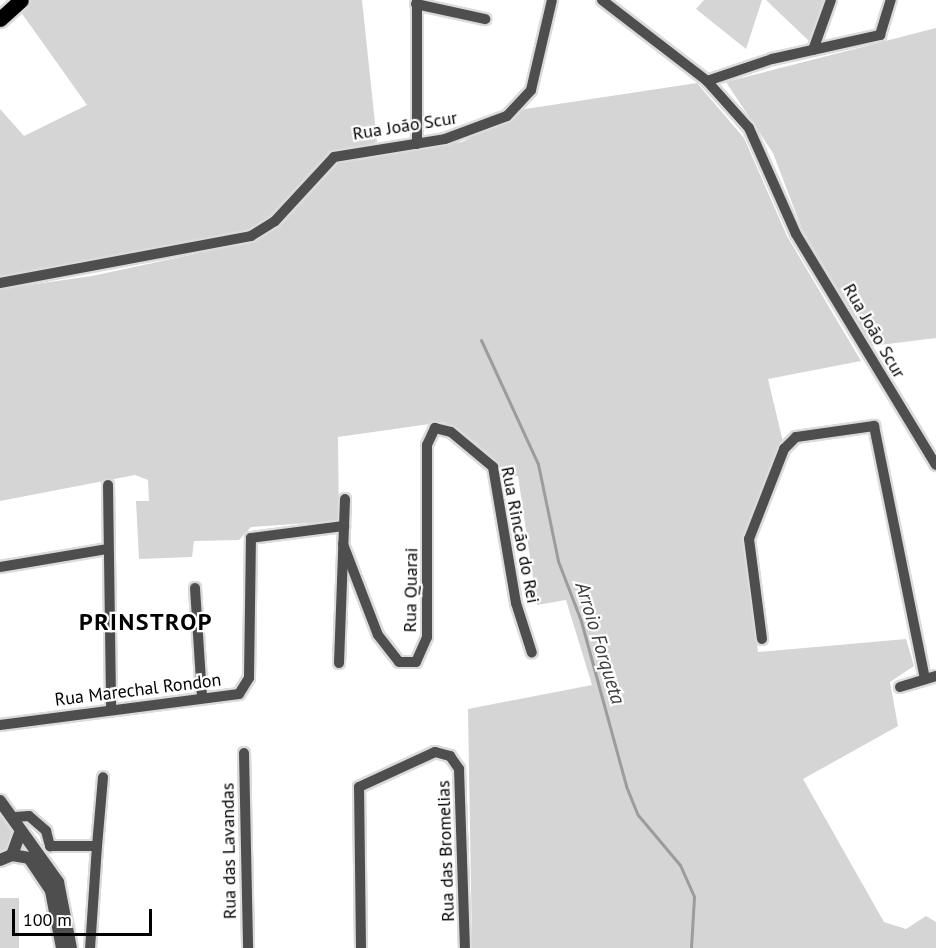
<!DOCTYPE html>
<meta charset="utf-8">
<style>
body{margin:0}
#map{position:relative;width:936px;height:948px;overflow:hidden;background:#fff;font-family:"PT Sans",sans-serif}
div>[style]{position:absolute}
.green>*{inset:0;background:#d5d5d5;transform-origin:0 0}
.stream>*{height:3px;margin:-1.5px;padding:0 1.5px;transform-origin:1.5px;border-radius:1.5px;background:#9c9c9c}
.roads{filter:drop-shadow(2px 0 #dbdbdb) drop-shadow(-2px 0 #dbdbdb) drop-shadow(0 2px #dbdbdb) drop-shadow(0 -2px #dbdbdb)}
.minor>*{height:10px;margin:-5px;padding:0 5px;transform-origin:5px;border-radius:5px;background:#4e4e4e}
.tertiary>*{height:12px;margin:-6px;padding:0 6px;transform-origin:6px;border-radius:6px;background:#4e4e4e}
.primary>*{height:15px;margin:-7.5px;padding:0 7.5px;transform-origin:7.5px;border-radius:7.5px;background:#000}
span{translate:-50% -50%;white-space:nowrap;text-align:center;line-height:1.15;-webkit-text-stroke:4.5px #fff;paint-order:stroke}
.street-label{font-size:18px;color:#000}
.water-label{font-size:20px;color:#3d3d3d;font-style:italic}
.district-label{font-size:24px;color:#000;font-weight:700;letter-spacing:1.5px}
.scale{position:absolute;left:12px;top:909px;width:140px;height:27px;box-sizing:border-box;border:3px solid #000;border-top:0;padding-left:8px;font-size:18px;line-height:21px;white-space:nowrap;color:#000;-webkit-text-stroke:4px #fff;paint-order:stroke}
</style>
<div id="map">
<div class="green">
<i style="clip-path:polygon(28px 0,362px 0,377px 142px,322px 160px,273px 216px,255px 228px,79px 267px,0 278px,0 109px,24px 136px,87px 105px,18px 8px)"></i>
<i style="clip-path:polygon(704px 0,762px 0,746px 49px,696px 9px)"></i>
<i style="clip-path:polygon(766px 0,825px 0,809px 41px)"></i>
<i style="clip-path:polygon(936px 28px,936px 338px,872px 346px,802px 229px,773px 153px,726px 82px)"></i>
<i style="clip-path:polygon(697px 83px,744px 138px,787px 236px,861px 361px,768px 379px,783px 442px,744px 543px,758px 652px,906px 639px,914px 666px,890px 682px,898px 726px,803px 779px,884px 922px,906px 929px,926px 916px,936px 922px,936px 948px,472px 948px,468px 709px,592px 685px,566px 600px,537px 605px,518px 476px,500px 477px,486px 451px,444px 422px,338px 437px,339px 521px,251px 527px,239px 540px,194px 541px,192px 557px,139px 559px,136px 501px,149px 501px,148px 480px,135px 475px,0 501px,0 289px,92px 276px,255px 241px,278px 226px,323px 171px,344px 158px,462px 142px,525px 109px)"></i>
<i style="clip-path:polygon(0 805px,16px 828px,9px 851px,0 856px)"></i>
<i style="left:0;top:898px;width:19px;height:50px"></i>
</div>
<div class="stream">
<i style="left:481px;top:340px;width:136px;rotate:65.3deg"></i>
<i style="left:538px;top:464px;width:99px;rotate:78.3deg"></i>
<i style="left:558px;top:561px;width:64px;rotate:69deg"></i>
<i style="left:581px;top:621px;width:171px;rotate:74.7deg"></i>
<i style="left:626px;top:786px;width:31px;rotate:68deg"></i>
<i style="left:638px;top:815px;width:65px;rotate:50deg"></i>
<i style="left:680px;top:865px;width:35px;rotate:66deg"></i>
<i style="left:694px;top:897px;width:51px;rotate:93.4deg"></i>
</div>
<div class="roads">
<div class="minor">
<i style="left:417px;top:0;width:144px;rotate:90deg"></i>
<i style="left:602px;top:0;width:133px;rotate:37.6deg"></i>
<i style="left:707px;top:81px;width:63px;rotate:48.2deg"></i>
<i style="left:749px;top:128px;width:116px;rotate:66.1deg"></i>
<i style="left:796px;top:234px;width:270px;rotate:58.8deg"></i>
<i style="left:416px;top:4px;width:71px;rotate:12.3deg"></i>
<i style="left:813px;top:50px;width:53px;rotate:-70.2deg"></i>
<i style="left:707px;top:81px;width:69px;rotate:-18.7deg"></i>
<i style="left:772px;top:59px;width:111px;rotate:-12.5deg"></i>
<i style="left:880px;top:35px;width:37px;rotate:-73deg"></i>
<i style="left:0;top:283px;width:255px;rotate:-10.6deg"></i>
<i style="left:251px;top:236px;width:28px;rotate:-32deg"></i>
<i style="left:275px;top:221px;width:87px;rotate:-47.3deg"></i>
<i style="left:334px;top:157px;width:112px;rotate:-9.2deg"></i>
<i style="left:445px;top:139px;width:66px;rotate:-20.4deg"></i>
<i style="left:507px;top:116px;width:35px;rotate:-47deg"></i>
<i style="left:531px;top:90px;width:92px;rotate:-76.9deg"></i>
<i style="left:108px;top:485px;width:223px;rotate:89.2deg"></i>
<i style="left:343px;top:544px;width:97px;rotate:69deg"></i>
<i style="left:378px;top:635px;width:34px;rotate:52deg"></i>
<i style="left:399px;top:662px;width:17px"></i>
<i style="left:416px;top:662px;width:27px;rotate:-66deg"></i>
<i style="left:427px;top:637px;width:192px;rotate:-90deg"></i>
<i style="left:427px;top:445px;width:19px;rotate:-65deg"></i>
<i style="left:435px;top:428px;width:16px;rotate:14deg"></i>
<i style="left:451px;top:432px;width:55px;rotate:39.8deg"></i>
<i style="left:493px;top:467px;width:138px;rotate:80.4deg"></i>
<i style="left:516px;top:603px;width:52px;rotate:72.3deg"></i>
<i style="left:0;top:567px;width:109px;rotate:-9.5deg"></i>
<i style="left:195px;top:588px;width:109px;rotate:86.3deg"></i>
<i style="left:762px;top:639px;width:101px;rotate:-97.4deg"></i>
<i style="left:749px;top:539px;width:97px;rotate:-68.7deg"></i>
<i style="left:784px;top:449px;width:17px;rotate:-45deg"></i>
<i style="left:796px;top:437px;width:79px;rotate:-8deg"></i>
<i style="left:874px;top:426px;width:257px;rotate:78.6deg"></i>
<i style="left:339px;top:663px;width:164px;rotate:-87.9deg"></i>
<i style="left:900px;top:687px;width:38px;rotate:-17deg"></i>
<i style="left:0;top:725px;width:241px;rotate:-7.4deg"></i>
<i style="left:239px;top:694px;width:19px;rotate:-58deg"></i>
<i style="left:249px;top:678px;width:140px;rotate:-89.2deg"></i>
<i style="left:251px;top:538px;width:94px;rotate:-7.4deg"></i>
<i style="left:244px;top:753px;width:195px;rotate:88.8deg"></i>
<i style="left:15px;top:817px;width:14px;rotate:-4deg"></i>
<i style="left:29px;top:816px;width:23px;rotate:41deg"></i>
<i style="left:46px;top:831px;width:16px;rotate:75deg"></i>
<i style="left:50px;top:846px;width:47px"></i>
<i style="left:97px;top:846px;width:102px;rotate:93.9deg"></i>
<i style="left:97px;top:846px;width:69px;rotate:-85deg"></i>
<i style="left:361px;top:948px;width:161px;rotate:-90.7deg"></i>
<i style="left:359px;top:787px;width:84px;rotate:-24.7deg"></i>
<i style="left:435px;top:752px;width:16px;rotate:15deg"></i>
<i style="left:450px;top:756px;width:16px;rotate:55deg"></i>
<i style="left:459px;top:769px;width:179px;rotate:88.1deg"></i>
</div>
<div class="tertiary">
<i style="left:0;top:801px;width:100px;rotate:54.4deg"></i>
<i style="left:58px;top:882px;width:67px;rotate:78.9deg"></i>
<i style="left:12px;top:855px;width:17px;rotate:10deg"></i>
<i style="left:29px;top:858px;width:40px;rotate:56deg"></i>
<i style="left:51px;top:891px;width:58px;rotate:79.1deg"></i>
<i style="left:0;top:860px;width:13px;rotate:-23deg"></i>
<i style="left:12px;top:855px;width:23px;rotate:-70deg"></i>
</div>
<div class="primary">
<i style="left:0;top:19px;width:28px;rotate:-42deg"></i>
</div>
</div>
<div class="street-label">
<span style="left:405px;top:126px;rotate:-9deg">Rua João Scur</span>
<span style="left:874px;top:331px;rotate:60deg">Rua João Scur</span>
<span style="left:520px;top:535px;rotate:79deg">Rua Rincão do Rei</span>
<span style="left:411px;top:590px;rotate:-89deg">Rua Quarai</span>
<span style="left:138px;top:690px;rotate:-7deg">Rua Marechal Rondon</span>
<span style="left:229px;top:851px;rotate:-91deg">Rua das Lavandas</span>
<span style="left:446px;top:851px;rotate:-92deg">Rua das Bromelias</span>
</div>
<div class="water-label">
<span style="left:600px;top:643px;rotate:73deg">Arroio Forqueta</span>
</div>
<div class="district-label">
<span style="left:146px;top:622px">PRINSTROP</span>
</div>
<div class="scale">100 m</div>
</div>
